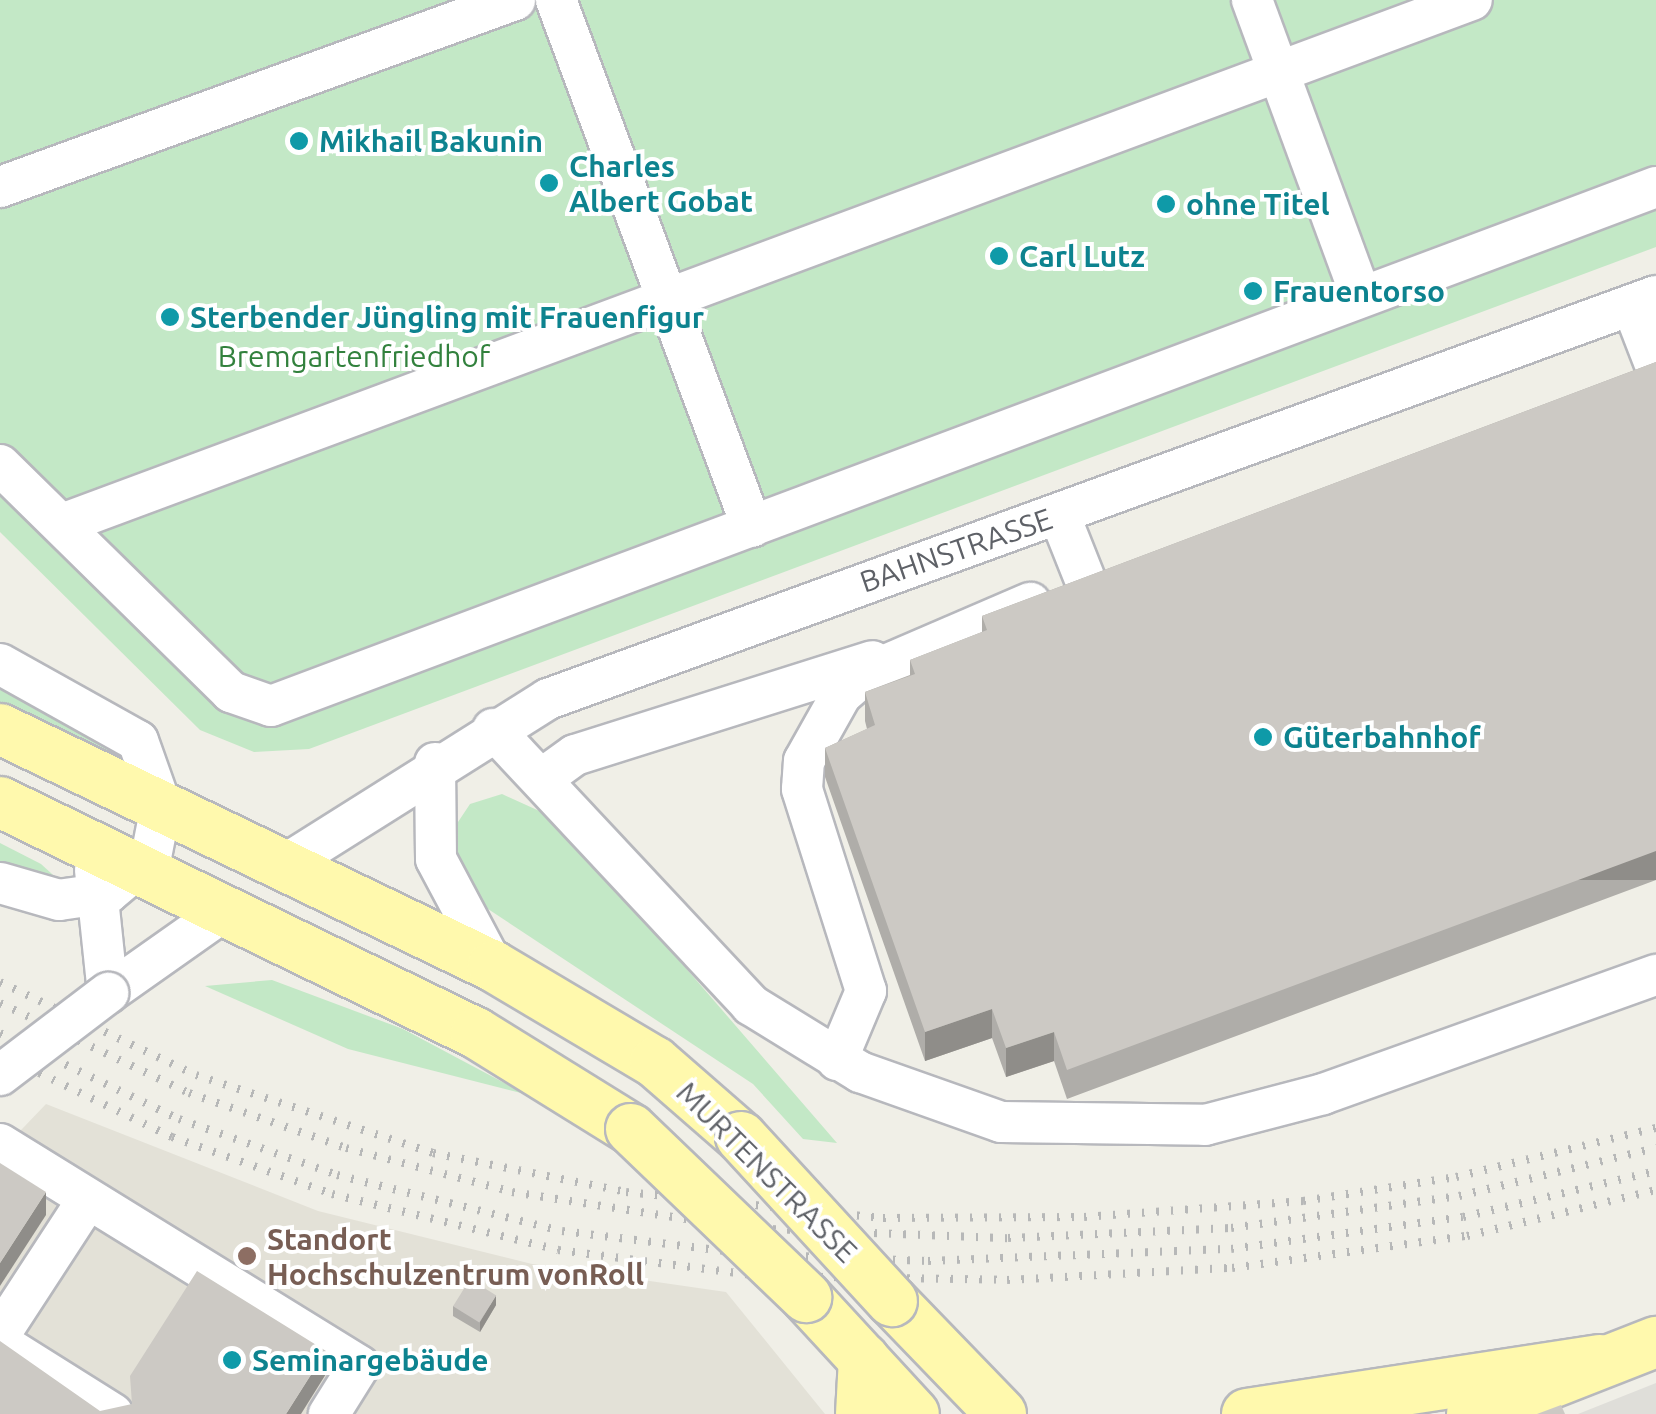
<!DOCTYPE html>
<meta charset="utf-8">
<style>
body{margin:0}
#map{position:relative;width:1656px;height:1414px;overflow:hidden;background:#f0efe7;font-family:Ubuntu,sans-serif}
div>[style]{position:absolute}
.industrial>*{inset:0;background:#dfded9}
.education>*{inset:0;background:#e3e1d7}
.green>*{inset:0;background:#c3e8c6}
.roads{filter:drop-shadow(2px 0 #b7b8bd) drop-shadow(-2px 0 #b7b8bd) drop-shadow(0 2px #b7b8bd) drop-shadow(0 -2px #b7b8bd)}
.minor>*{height:40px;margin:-20px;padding:0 20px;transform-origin:20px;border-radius:20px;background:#fff}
.major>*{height:50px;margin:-25px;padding:0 25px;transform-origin:25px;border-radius:25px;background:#fff9ad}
.rail>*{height:8px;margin-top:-4px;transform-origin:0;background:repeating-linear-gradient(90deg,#b7b8b8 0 2.5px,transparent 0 14.5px)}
.bridges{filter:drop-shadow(2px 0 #b7b8bd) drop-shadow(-2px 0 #b7b8bd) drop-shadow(0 2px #b7b8bd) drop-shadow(0 -2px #b7b8bd)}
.minor-bridge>*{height:40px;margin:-20px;padding:0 20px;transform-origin:20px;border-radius:20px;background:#fff}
.major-bridge>*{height:50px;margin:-25px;padding:0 25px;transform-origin:25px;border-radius:25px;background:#fff9ad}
.wall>*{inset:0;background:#afada9}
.shaded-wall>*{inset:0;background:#8f8d89;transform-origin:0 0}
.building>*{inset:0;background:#ccc9c4;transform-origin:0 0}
.dots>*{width:28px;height:28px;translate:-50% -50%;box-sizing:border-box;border:5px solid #fff;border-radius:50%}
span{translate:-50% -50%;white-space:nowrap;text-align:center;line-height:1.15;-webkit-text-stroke:8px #fff;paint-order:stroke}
.culture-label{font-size:30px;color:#0d838f;font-weight:700}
.left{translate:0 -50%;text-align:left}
.park-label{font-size:30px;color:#32813d}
.street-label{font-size:30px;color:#5e6167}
.education-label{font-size:30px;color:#785e54;font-weight:700}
</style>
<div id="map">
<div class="industrial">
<i style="clip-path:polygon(1656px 1383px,1656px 1414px,1578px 1414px)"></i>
</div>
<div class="education">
<i style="clip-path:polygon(46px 1104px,318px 1211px,532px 1264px,726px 1292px,825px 1414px,0 1414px,0 1152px)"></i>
</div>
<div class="green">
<i style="clip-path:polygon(0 0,1656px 0,1656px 247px,309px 749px,254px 752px,200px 730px,0 532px)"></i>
<i style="clip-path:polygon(0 686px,117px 750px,128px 770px,0 705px)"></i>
<i style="clip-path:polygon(502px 794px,557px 819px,837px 1143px,803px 1139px,753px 1084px,485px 907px,454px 864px,452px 831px,470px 804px)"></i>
<i style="clip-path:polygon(0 843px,41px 864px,63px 884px,0 867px)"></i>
<i style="clip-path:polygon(272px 980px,403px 1029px,525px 1094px,348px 1049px,205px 986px)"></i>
</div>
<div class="roads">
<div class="minor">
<i style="left:556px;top:0;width:562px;rotate:69.6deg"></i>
<i style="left:1252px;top:0;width:316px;rotate:69.8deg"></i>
<i style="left:0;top:187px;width:548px;rotate:-19.96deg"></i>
<i style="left:1632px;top:305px;width:66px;rotate:68.8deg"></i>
<i style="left:0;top:465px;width:324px;rotate:44.5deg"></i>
<i style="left:231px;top:692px;width:42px;rotate:19.3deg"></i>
<i style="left:271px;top:706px;width:1479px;rotate:-20.54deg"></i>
<i style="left:1059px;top:514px;width:73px;rotate:68.3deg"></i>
<i style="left:62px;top:524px;width:1504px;rotate:-20.39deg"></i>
<i style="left:0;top:664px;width:158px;rotate:29.2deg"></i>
<i style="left:138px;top:741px;width:69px;rotate:70.5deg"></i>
<i style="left:161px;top:806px;width:52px;rotate:101.1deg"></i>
<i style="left:151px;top:857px;width:56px;rotate:140.1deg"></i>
<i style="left:108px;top:893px;width:49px;rotate:171.9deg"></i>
<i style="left:59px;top:900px;width:61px;rotate:-163.9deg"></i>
<i style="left:493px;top:729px;width:378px;rotate:46.9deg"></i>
<i style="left:751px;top:1005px;width:128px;rotate:31.6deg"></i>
<i style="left:860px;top:1072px;width:150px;rotate:19.5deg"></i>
<i style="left:1001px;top:1122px;width:204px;rotate:0.8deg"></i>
<i style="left:1205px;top:1125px;width:122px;rotate:-14.7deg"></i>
<i style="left:1323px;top:1094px;width:354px;rotate:-19.7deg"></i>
<i style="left:435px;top:763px;width:96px;rotate:89.4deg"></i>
<i style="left:436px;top:859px;width:121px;rotate:62deg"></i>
<i style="left:543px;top:778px;width:39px;rotate:-36deg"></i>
<i style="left:575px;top:755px;width:312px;rotate:-17.5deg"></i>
<i style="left:286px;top:864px;width:310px;rotate:-32.2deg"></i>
<i style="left:548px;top:699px;width:1179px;rotate:-19.99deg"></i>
<i style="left:95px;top:870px;width:124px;rotate:84deg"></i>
<i style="left:108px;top:993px;width:141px;rotate:-35.2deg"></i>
<i style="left:837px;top:1060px;width:75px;rotate:-67.2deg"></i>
<i style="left:866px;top:991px;width:212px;rotate:-107.6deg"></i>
<i style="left:802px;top:789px;width:28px;rotate:-86deg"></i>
<i style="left:804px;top:761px;width:76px;rotate:-60.7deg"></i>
<i style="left:841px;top:695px;width:32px;rotate:-41deg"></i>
<i style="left:865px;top:674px;width:180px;rotate:-23.3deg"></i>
<i style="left:0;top:1144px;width:422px;rotate:31.7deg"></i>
<i style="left:359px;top:1366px;width:57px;rotate:122deg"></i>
<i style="left:0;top:1334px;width:161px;rotate:-56.9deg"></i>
<i style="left:0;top:1343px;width:133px;rotate:32.1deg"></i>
</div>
<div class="major">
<i style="left:0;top:729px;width:547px;rotate:25.68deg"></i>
<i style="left:493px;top:966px;width:188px;rotate:30.7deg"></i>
<i style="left:655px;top:1062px;width:114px;rotate:41.1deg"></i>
<i style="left:0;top:802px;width:529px;rotate:25.89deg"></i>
<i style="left:476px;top:1033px;width:182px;rotate:31.8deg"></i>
<i style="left:806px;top:1297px;width:159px;rotate:47.3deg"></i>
<i style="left:892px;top:1301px;width:157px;rotate:46deg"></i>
<i style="left:861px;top:1414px;width:55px;rotate:-86.9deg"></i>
<i style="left:1247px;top:1414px;width:357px;rotate:-8.7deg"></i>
<i style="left:1472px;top:1414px;width:198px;rotate:-21.4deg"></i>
</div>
</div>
<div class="rail">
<i style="left:0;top:982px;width:217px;rotate:25.4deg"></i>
<i style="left:196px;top:1075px;width:250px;rotate:18.2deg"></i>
<i style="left:433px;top:1153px;width:197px;rotate:11.4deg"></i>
<i style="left:626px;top:1192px;width:258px;rotate:5.8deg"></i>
<i style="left:883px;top:1218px;width:201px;rotate:-0.3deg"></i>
<i style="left:1084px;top:1217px;width:220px;rotate:-4.2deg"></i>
<i style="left:1303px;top:1201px;width:155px;rotate:-8.9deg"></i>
<i style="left:1456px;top:1177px;width:206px;rotate:-13.8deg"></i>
<i style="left:0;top:1003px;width:209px;rotate:25.5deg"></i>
<i style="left:189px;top:1093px;width:166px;rotate:19.3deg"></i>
<i style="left:346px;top:1148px;width:172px;rotate:14.8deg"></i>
<i style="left:512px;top:1192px;width:235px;rotate:8.8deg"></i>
<i style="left:744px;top:1228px;width:264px;rotate:2.2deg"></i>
<i style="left:1008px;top:1238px;width:223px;rotate:-2.6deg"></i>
<i style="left:1231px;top:1228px;width:230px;rotate:-8deg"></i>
<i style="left:1459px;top:1196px;width:203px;rotate:-13.7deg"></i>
<i style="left:0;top:1033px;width:199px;rotate:25.7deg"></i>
<i style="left:179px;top:1119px;width:168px;rotate:19.5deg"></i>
<i style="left:337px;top:1175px;width:232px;rotate:14deg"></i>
<i style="left:562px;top:1231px;width:187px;rotate:7deg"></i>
<i style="left:748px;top:1254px;width:180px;rotate:2.2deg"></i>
<i style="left:928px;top:1261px;width:303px;rotate:-2.3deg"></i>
<i style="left:1231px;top:1249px;width:234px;rotate:-7.9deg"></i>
<i style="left:1463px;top:1217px;width:198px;rotate:-13.4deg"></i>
<i style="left:0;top:1054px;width:191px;rotate:25.8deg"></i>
<i style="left:172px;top:1137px;width:170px;rotate:19.6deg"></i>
<i style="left:332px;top:1194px;width:233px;rotate:13.9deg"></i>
<i style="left:558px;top:1250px;width:206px;rotate:7.3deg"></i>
<i style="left:762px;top:1276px;width:245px;rotate:0.9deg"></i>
<i style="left:1007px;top:1280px;width:225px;rotate:-3.1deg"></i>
<i style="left:1232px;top:1268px;width:237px;rotate:-7.8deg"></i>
<i style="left:1467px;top:1236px;width:195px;rotate:-13.7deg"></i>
</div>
<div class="bridges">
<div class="minor-bridge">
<i style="left:0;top:1075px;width:136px;rotate:-37.2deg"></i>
</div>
<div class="major-bridge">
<i style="left:631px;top:1129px;width:243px;rotate:43.8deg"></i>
<i style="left:741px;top:1137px;width:223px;rotate:47.4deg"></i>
</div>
</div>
<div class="wall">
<i style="clip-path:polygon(1656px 362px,1656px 880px,1067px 1099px,1054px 1061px,1006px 1077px,992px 1038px,925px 1061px,825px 777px,825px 748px,867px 729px,865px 721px,865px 692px,910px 675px,910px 660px,982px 632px,982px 616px)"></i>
<i style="clip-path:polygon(496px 1305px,480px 1332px,453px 1316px,453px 1306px)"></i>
</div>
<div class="shaded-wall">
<i style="left:1656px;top:851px;width:29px;height:628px;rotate:90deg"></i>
<i style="clip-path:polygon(992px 1009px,992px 1038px,925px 1061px,925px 1032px)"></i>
<i style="clip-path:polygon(1054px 1032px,1054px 1061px,1006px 1077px,1006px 1048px)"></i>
<i style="clip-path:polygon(46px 1192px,46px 1215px,0 1286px,0 1263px)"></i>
<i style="clip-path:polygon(496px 1295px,496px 1305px,480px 1332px,480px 1322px)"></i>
<i style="clip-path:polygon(326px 1351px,326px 1374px,301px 1414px,286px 1414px)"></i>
</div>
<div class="building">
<i style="clip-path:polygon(1656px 362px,1656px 851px,1067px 1070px,1054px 1032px,1006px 1048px,992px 1009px,925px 1032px,825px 748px,875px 725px,865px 692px,915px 674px,910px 660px,987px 630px,982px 616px)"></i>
<i style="clip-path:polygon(0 1163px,46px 1192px,0 1263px)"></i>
<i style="clip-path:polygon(197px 1271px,326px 1351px,286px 1414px,0 1414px,0 1341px,100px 1411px,132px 1404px,130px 1376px)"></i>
<i style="left:470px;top:1279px;width:31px;height:32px;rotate:32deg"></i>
<i style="clip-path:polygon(1561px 1405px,1565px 1414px,1537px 1414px)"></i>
</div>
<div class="dots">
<i style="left:299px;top:141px;background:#0f9aa8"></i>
<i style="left:549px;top:183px;background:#0f9aa8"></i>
<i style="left:1166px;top:204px;background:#0f9aa8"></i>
<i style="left:999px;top:256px;background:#0f9aa8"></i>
<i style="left:1253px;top:291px;background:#0f9aa8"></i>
<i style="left:170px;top:317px;background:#0f9aa8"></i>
<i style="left:1263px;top:737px;background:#0f9aa8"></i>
<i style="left:247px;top:1256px;background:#8d6e63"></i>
<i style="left:232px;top:1360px;background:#0f9aa8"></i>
</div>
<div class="culture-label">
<span class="left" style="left:319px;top:141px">Mikhail Bakunin</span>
<span class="left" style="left:569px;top:183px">Charles<br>Albert Gobat</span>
<span class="left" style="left:1186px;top:204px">ohne Titel</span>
<span class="left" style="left:1019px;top:256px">Carl Lutz</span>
<span class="left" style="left:1273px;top:291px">Frauentorso</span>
<span class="left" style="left:190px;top:317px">Sterbender Jüngling mit Frauenfigur</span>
<span class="left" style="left:1283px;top:737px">Güterbahnhof</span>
<span class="left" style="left:252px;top:1360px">Seminargebäude</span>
</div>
<div class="park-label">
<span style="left:354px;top:356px">Bremgartenfriedhof</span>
</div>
<div class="street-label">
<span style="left:956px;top:550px;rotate:-19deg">BAHNSTRASSE</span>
<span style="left:767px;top:1172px;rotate:45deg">MURTENSTRASSE</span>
</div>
<div class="education-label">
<span class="left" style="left:267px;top:1256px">Standort<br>Hochschulzentrum vonRoll</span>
</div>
</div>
